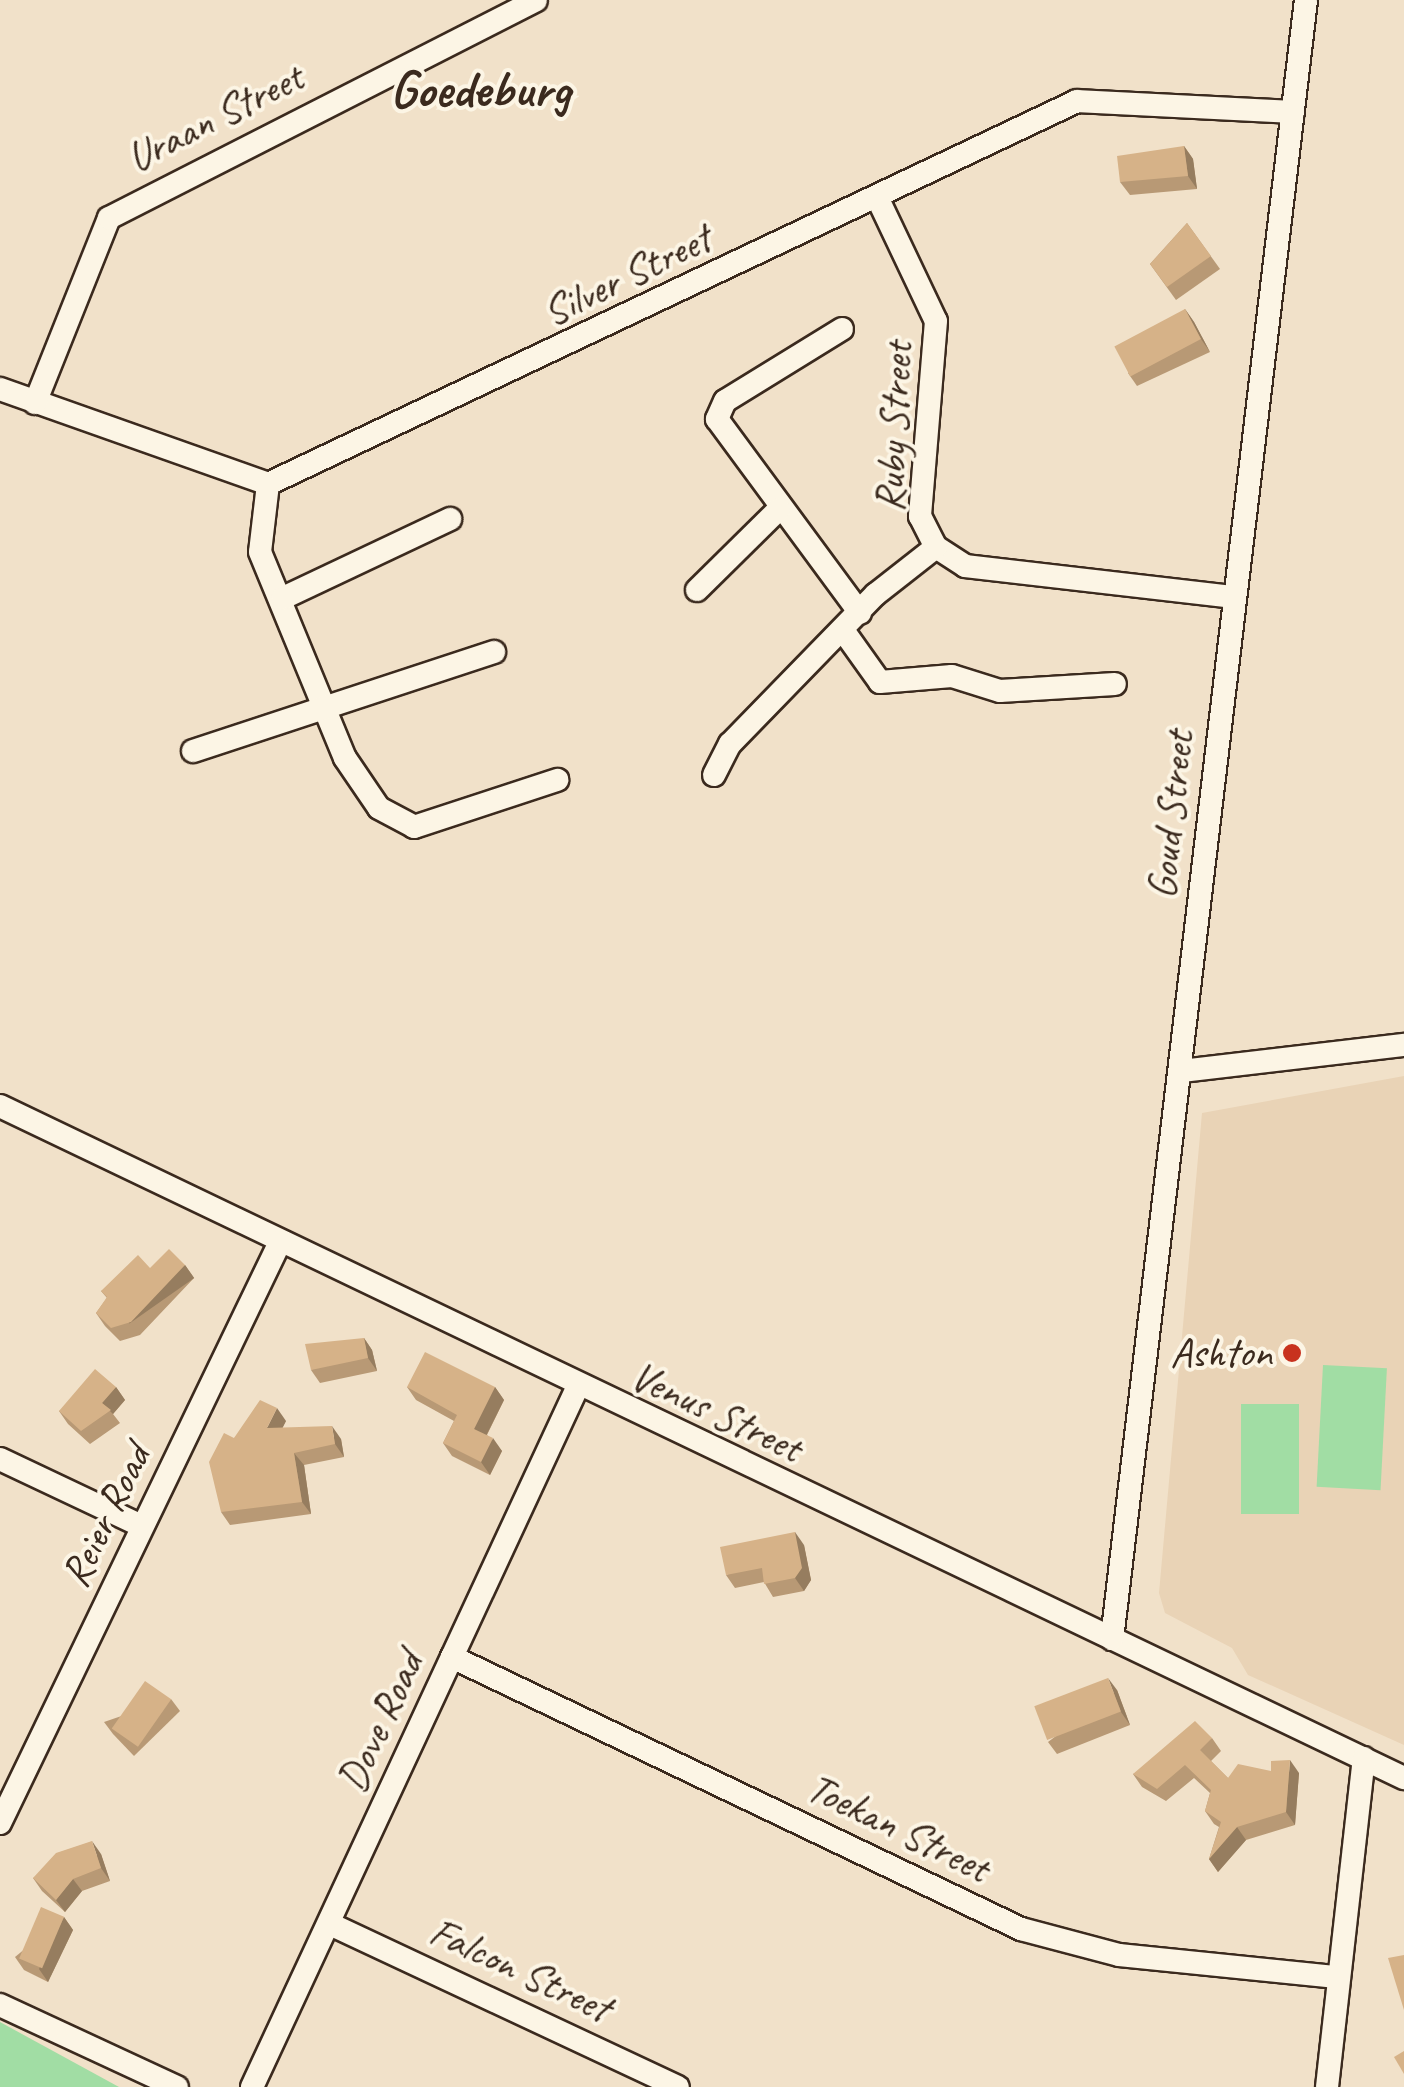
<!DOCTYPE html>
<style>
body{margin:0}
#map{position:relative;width:1404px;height:2087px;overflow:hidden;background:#f1e1c9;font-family:Caveat,sans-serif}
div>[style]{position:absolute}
.built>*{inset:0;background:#e9d3b6}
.green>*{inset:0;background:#a1dda4;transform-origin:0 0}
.roads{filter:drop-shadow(2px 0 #3b2a1e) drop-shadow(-2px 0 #3b2a1e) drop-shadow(0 2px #3b2a1e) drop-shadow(0 -2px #3b2a1e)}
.minor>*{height:22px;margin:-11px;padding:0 11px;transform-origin:11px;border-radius:11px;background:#fcf5e5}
.wall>*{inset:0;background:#b89975}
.shaded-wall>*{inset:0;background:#967d5f;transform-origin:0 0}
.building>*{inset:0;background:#d6b288;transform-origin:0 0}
.dots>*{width:28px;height:28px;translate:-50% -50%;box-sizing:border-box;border:5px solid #fcf5e5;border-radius:50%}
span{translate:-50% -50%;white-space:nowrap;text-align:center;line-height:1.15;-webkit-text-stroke:8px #fcf5e5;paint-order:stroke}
.street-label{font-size:42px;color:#3b2a1e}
.poi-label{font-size:42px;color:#3b2a1e}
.right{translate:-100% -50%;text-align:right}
.district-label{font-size:52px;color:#3b2a1e;font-weight:700}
</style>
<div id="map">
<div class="built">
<i style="clip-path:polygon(1404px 1076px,1404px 1745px,1248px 1675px,1232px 1648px,1165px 1613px,1159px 1593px,1202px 1113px)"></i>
</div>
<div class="green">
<i style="left:1323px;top:1365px;width:64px;height:122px;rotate:3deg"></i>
<i style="left:1241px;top:1404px;width:58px;height:110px"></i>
<i style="clip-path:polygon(0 2022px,119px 2087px,0 2087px)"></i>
</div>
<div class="roads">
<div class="minor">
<i style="left:877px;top:197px;width:137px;rotate:64.6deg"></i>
<i style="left:936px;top:321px;width:196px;rotate:94.7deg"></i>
<i style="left:920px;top:516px;width:35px;rotate:63deg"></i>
<i style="left:936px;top:547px;width:35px;rotate:33deg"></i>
<i style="left:965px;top:566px;width:269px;rotate:6.6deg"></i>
<i style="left:842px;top:329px;width:137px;rotate:148.4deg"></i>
<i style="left:725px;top:401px;width:20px;rotate:114deg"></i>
<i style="left:717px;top:419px;width:241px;rotate:53.6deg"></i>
<i style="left:0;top:389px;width:284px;rotate:19.5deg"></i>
<i style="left:268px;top:484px;width:895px;rotate:-25.33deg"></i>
<i style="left:1077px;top:101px;width:216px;rotate:2.9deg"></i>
<i style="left:35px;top:403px;width:199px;rotate:-68.2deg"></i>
<i style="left:109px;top:218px;width:479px;rotate:-27deg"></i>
<i style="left:268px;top:484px;width:68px;rotate:96.7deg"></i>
<i style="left:260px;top:552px;width:223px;rotate:67.6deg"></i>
<i style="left:345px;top:758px;width:60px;rotate:55.8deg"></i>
<i style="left:379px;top:808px;width:40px;rotate:28deg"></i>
<i style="left:414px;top:827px;width:151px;rotate:-18.2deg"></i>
<i style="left:697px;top:590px;width:115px;rotate:-44.6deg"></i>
<i style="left:283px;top:598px;width:185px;rotate:-25.3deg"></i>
<i style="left:845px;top:633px;width:60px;rotate:54.5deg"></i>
<i style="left:880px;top:682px;width:72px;rotate:-4.8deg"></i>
<i style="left:952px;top:676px;width:50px;rotate:17.4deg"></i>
<i style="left:1000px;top:691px;width:115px;rotate:-3.5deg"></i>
<i style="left:193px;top:751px;width:317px;rotate:-18.2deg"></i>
<i style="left:714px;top:775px;width:35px;rotate:-63deg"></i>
<i style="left:730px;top:744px;width:209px;rotate:-45.8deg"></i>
<i style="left:876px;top:594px;width:76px;rotate:-38.1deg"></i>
<i style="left:1182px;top:1071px;width:224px;rotate:-6.7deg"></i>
<i style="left:0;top:1106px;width:1557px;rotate:25.58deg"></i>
<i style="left:0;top:1459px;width:157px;rotate:25.3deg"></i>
<i style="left:1112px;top:1639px;width:1650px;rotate:-83.25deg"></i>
<i style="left:452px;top:1657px;width:631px;rotate:25.55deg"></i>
<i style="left:1021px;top:1929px;width:101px;rotate:14.9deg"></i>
<i style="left:1119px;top:1955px;width:219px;rotate:5.8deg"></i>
<i style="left:0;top:1823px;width:645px;rotate:-64.27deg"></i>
<i style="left:330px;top:1924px;width:384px;rotate:25.1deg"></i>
<i style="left:0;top:2005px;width:195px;rotate:24.9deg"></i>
<i style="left:252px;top:2087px;width:771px;rotate:-65.06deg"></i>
<i style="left:1327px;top:2087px;width:331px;rotate:-83.6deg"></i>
</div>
</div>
<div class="wall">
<i style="clip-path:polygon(1184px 146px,1193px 159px,1197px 189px,1130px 195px,1120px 182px)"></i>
<i style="clip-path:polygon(1187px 223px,1220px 269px,1176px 300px,1150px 264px)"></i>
<i style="clip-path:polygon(1185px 309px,1194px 322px,1210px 352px,1137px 386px,1128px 373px)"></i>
<i style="clip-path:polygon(185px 1265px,194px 1278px,140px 1335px,120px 1341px,105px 1326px,96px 1313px,107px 1298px,101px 1291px,150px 1268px)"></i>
<i style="clip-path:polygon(364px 1338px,372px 1350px,377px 1371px,320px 1383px,311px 1370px)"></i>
<i style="clip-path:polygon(116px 1387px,125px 1400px,113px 1414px,120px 1423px,90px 1444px,68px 1424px,59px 1411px)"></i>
<i style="clip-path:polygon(407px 1387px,495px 1387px,504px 1400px,487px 1435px,502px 1451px,490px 1475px,452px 1456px,443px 1443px,454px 1421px,416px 1400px)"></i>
<i style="clip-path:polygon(286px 1421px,282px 1428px,341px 1439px,344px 1457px,304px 1465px,311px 1514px,230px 1525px,221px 1512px,234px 1438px)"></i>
<i style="clip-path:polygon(804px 1545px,811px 1580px,804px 1591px,773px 1597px,764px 1582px,735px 1588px,726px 1575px)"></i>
<i style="clip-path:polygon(1117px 1690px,1130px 1725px,1057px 1754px,1048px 1742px)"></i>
<i style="clip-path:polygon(171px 1699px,180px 1711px,134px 1756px,113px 1734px,104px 1722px)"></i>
<i style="clip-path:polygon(1212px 1738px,1221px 1751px,1211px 1761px,1228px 1778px,1271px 1771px,1299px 1773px,1295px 1825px,1246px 1840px,1218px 1872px,1209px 1859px,1219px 1827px,1214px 1824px,1205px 1811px,1210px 1793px,1194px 1778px,1166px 1801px,1142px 1787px,1133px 1774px)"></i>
<i style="clip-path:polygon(101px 1854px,110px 1881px,82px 1891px,65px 1912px,42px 1891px,33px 1878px)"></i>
<i style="clip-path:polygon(64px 1917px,73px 1930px,48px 1982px,24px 1970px,15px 1957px)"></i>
</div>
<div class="shaded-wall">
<i style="clip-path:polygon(1184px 146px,1193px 159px,1197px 189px,1188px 176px)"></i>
<i style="clip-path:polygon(1185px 309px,1194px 322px,1210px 352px,1201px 339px)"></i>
<i style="left:185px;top:1265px;width:16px;height:79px;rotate:55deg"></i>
<i style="clip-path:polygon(364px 1338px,372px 1350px,377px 1371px,368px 1358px)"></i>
<i style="clip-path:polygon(116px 1387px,125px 1400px,113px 1414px,102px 1403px)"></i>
<i style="clip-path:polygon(495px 1387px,504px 1400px,483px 1442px,474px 1429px)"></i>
<i style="clip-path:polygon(277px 1408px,286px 1421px,276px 1441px,267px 1428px)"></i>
<i style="clip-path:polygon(332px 1426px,341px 1439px,344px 1457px,335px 1444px)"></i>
<i style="clip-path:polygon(493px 1438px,502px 1451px,490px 1475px,481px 1462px)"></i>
<i style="clip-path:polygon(294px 1453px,304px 1465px,311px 1514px,302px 1502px)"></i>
<i style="clip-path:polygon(795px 1532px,804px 1545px,811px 1580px,804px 1591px,795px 1578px)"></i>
<i style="clip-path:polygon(1108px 1678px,1117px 1690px,1130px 1725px,1121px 1712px)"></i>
<i style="clip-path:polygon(1290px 1760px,1299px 1773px,1295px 1825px,1286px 1812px)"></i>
<i style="clip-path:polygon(1237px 1827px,1246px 1840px,1218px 1872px,1209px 1859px)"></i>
<i style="clip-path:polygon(92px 1841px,101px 1854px,110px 1881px,101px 1868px)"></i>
<i style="clip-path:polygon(73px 1879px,82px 1891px,65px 1912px,56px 1900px)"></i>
<i style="clip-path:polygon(64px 1917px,73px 1930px,48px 1982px,39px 1969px)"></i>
</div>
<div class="building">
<i style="clip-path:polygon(1184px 146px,1188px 176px,1120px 182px,1117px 156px)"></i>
<i style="clip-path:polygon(1187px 223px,1211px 256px,1167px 287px,1150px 264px)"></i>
<i style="left:1185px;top:309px;width:34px;height:80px;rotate:62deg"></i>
<i style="clip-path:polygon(169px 1249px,185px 1265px,131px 1322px,111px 1328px,96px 1313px,107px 1297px,101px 1291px,138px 1255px,150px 1268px)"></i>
<i style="clip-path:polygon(364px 1338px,368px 1358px,311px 1370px,305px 1344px)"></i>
<i style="clip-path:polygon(425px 1352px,495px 1387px,474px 1429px,493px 1438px,481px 1462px,443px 1443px,457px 1415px,407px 1387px)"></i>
<i style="clip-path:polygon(95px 1369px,116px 1387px,102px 1403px,111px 1410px,81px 1431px,59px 1411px)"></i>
<i style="clip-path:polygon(260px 1400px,277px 1408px,267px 1428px,332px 1426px,335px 1444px,294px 1453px,302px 1502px,221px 1512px,209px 1462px,224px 1433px,234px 1438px)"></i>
<i style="clip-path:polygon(795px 1532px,802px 1568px,795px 1578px,764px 1584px,762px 1568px,726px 1575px,720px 1547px)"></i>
<i style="left:1108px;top:1678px;width:36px;height:79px;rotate:69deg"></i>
<i style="left:145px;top:1681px;width:32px;height:58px;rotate:35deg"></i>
<i style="clip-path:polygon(1195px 1721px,1212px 1738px,1200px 1750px,1228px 1778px,1238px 1764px,1271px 1771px,1271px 1761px,1290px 1760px,1286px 1812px,1237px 1827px,1209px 1859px,1221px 1822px,1205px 1811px,1211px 1790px,1185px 1765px,1157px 1789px,1133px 1774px)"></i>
<i style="clip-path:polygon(92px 1841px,101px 1868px,73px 1879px,56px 1900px,33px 1878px,56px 1853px)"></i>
<i style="left:41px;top:1907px;width:25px;height:56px;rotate:23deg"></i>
<i style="clip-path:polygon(1404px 1955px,1404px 2010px,1388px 1958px)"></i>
<i style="clip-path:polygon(1404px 2051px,1404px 2074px,1394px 2057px)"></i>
</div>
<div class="dots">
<i style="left:1292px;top:1353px;background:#c8321e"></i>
</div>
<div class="street-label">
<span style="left:215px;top:118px;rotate:-27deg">Uraan Street</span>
<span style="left:627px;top:276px;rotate:-26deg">Silver Street</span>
<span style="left:894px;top:427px;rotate:-87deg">Ruby Street</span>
<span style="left:1171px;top:815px;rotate:-84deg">Goud Street</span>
<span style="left:716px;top:1412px;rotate:25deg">Venus Street</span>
<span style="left:106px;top:1516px;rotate:-64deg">Reier Road</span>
<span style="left:381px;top:1722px;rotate:-65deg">Dove Road</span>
<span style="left:898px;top:1828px;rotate:26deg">Toekan Street</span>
<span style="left:520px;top:1970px;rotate:25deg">Falcon Street</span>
</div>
<div class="poi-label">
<span class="right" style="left:1272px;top:1353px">Ashton</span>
</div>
<div class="district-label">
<span style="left:480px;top:90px">Goedeburg</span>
</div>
</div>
